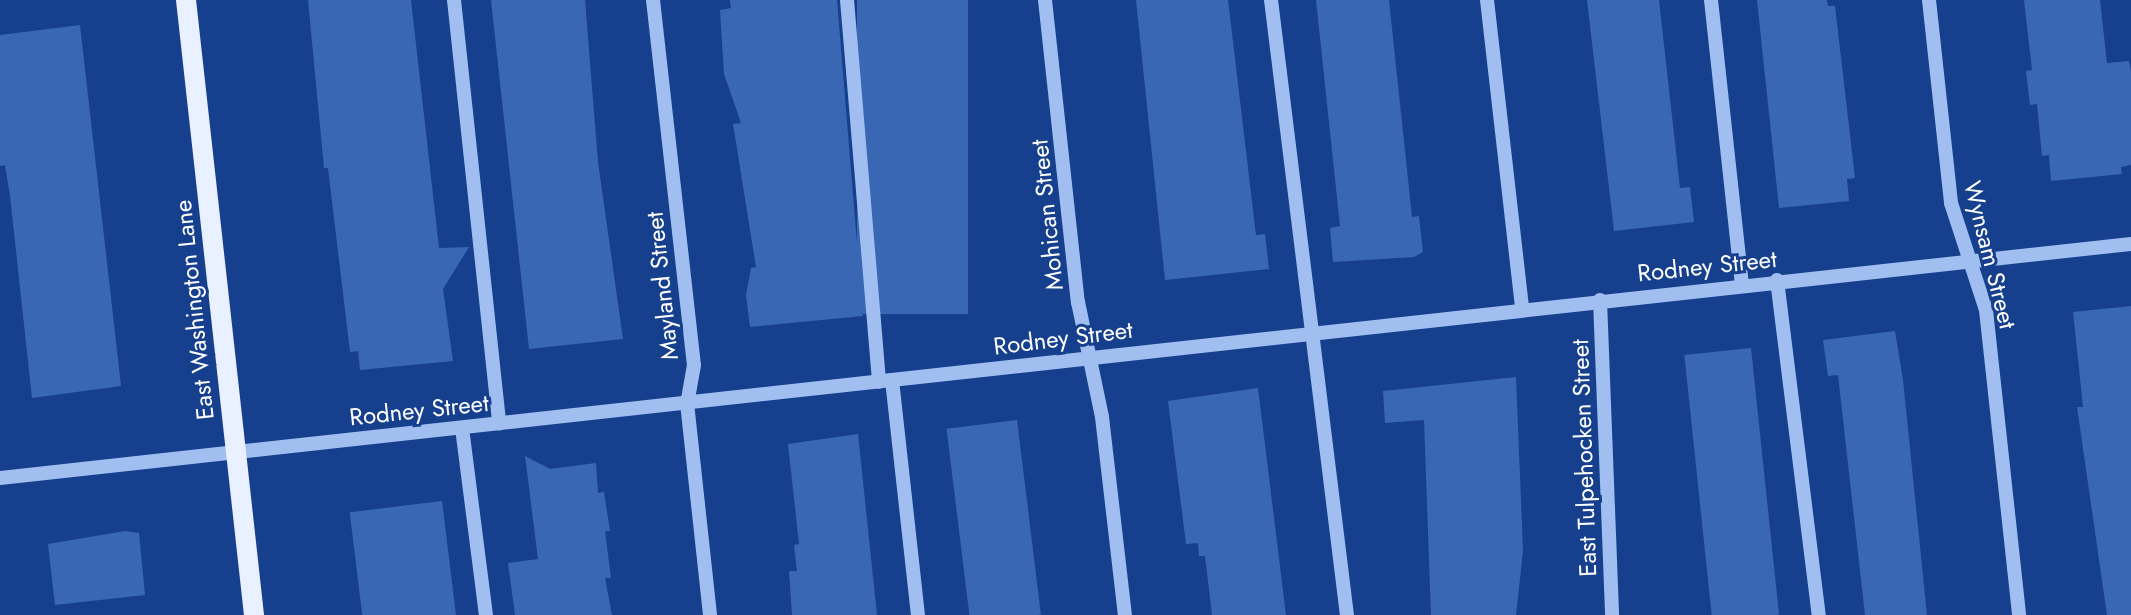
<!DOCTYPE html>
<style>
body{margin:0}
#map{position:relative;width:2131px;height:615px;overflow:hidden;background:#16408d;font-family:Jost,sans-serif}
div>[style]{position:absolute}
.building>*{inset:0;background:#3a67b4;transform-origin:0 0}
.minor>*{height:14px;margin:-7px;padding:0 7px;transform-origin:7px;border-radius:7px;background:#a0beef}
.major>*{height:20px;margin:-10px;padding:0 10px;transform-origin:10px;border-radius:10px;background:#e9f0ff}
span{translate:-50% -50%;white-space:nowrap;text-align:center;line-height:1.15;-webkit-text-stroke:6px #16408d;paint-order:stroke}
.street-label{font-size:24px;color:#fff}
</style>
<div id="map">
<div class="building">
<i style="clip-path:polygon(308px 0,411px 0,439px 248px,469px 247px,443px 289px,453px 361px,360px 370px,358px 351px,350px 352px,328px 168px,324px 168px)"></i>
<i style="clip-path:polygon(491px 0,585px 0,598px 162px,623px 339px,529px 349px)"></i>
<i style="clip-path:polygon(730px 0,837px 0,863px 316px,750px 327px,746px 295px,751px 268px,756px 267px,733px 124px,741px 123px,724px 74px,720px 10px,731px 8px)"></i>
<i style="left:857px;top:0;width:111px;height:314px"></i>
<i style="clip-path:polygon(1136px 0,1228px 0,1256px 235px,1265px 234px,1269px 269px,1165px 280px)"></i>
<i style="clip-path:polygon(1316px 0,1389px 0,1412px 217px,1419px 216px,1423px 252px,1414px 257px,1333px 262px,1330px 228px,1340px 226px)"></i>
<i style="clip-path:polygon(1587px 0,1659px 0,1680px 188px,1690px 187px,1694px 222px,1614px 231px)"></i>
<i style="clip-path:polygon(1757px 0,1827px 0,1828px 6px,1835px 6px,1855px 178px,1847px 179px,1849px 201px,1779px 208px)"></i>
<i style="clip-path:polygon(2024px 0,2100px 0,2107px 63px,2129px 61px,2131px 71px,2131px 165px,2121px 167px,2122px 174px,2051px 181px,2049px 155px,2042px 156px,2037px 104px,2030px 105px,2026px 71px,2032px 70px)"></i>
<i style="clip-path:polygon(80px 25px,121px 386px,32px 398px,10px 196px,5px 165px,0 166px,0 35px)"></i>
<i style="clip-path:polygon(2131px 306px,2131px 615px,2107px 615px,2077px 407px,2083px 407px,2073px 312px)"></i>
<i style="clip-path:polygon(1895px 331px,1903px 380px,1927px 615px,1865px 615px,1838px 375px,1828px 376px,1823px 340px)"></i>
<i style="left:1751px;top:348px;width:268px;height:67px;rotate:84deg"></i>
<i style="clip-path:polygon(1516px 377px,1523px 551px,1516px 615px,1431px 615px,1424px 420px,1385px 423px,1383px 391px)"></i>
<i style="clip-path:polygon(1258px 388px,1286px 615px,1212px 615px,1205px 556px,1199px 556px,1198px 543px,1186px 544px,1168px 401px)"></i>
<i style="left:1017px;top:420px;width:196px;height:71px;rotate:83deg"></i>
<i style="clip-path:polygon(858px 434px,877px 615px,792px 615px,789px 571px,797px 571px,794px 545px,799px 544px,788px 444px)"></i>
<i style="clip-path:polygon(525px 456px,550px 469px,596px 463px,598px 493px,604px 492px,610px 531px,605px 531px,611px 578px,605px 578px,612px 615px,515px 615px,508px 563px,538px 559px)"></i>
<i style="left:442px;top:501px;width:115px;height:93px;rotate:83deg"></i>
<i style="clip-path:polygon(125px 531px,139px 533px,145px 595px,55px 605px,48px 544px)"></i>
</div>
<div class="minor">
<i style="left:454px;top:0;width:426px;rotate:83.9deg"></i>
<i style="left:653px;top:0;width:367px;rotate:83.6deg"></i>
<i style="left:694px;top:365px;width:39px;rotate:100deg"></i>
<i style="left:687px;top:403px;width:213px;rotate:83.8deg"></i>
<i style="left:847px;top:0;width:383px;rotate:85.2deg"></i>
<i style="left:1045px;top:0;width:304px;rotate:83.8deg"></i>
<i style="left:1078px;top:302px;width:117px;rotate:78.2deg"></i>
<i style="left:1102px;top:417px;width:199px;rotate:83.4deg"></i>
<i style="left:1271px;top:0;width:620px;rotate:82.96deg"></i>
<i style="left:1487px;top:0;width:310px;rotate:83.5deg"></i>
<i style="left:1711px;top:0;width:287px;rotate:83.8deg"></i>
<i style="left:1929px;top:0;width:204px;rotate:83.8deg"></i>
<i style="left:1951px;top:203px;width:113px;rotate:71.9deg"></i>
<i style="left:1986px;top:310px;width:307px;rotate:83.8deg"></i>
<i style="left:1777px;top:280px;width:338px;rotate:82.9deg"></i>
<i style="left:1600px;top:300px;width:315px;rotate:87.8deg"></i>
<i style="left:892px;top:380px;width:236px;rotate:83.7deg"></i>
<i style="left:462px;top:428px;width:189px;rotate:82.7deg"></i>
<i style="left:0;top:478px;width:2144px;rotate:-6.27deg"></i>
</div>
<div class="major">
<i style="left:186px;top:0;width:619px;rotate:83.69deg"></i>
</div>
<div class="street-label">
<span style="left:1047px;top:215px;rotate:-96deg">Mohican Street</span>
<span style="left:1990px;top:255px;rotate:76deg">Wynsam Street</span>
<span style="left:1707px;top:266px;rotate:-6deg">Rodney Street</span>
<span style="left:662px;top:286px;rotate:-96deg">Mayland Street</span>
<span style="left:194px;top:310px;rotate:-96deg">East Washington Lane</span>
<span style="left:1063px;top:338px;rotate:-7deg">Rodney Street</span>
<span style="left:419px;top:410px;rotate:-6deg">Rodney Street</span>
<span style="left:1584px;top:458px;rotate:-92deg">East Tulpehocken Street</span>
</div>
</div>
